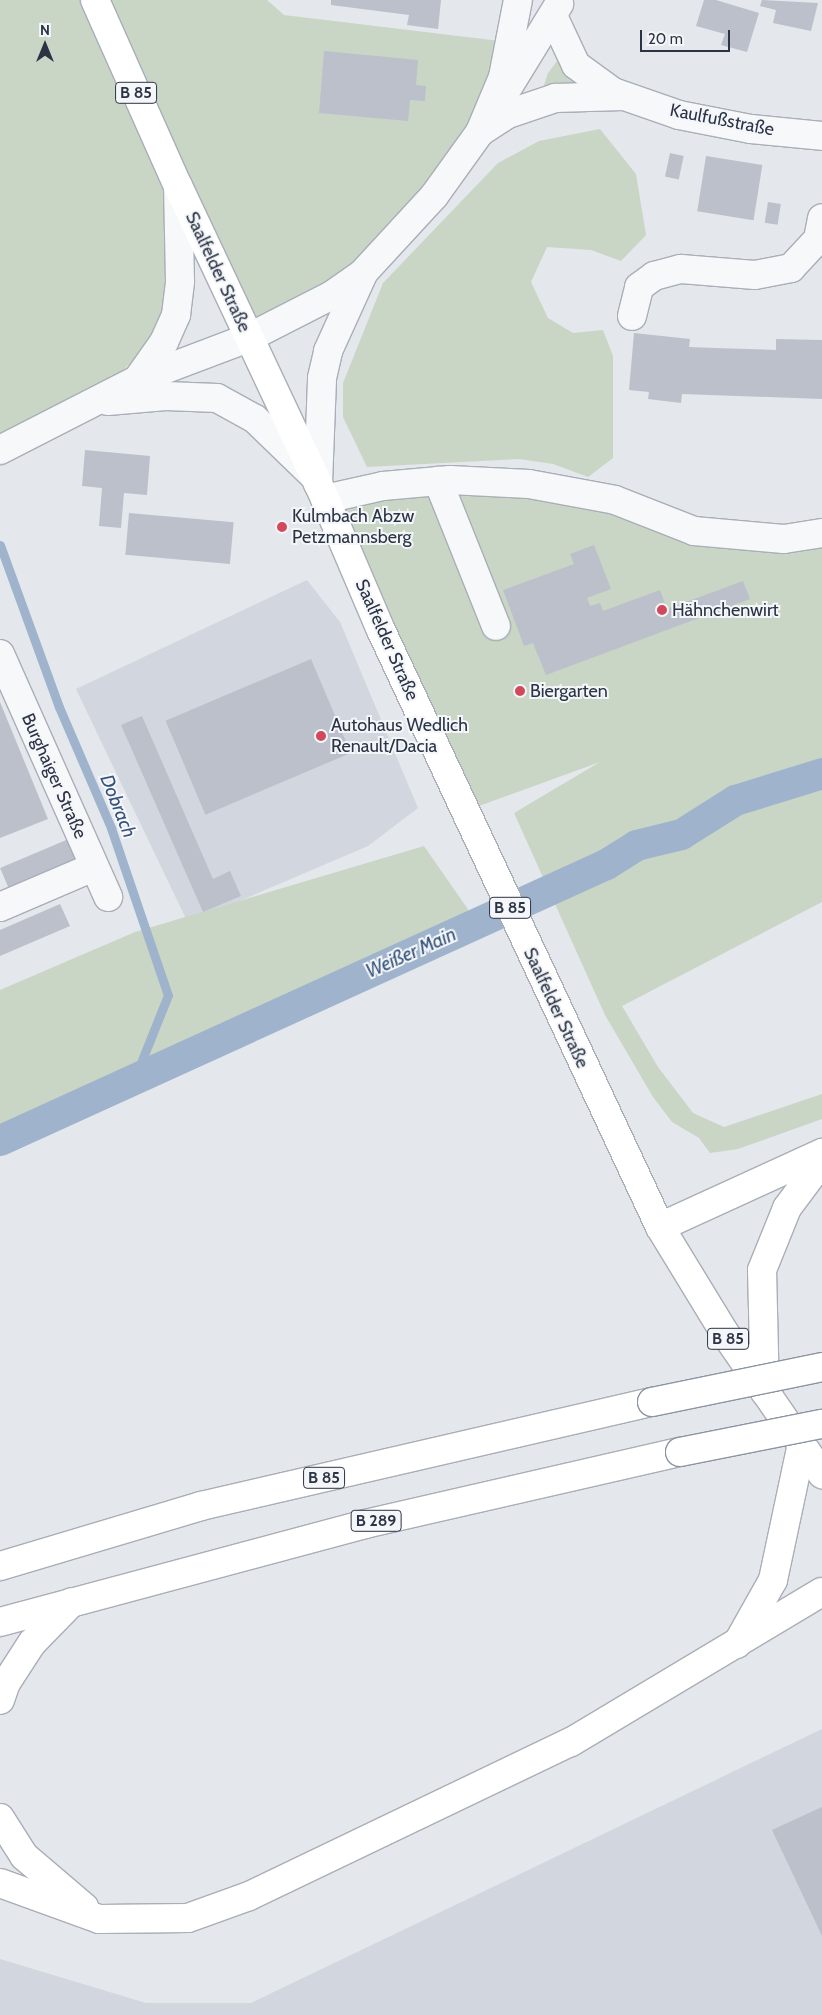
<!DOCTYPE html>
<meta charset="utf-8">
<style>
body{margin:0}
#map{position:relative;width:822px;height:2015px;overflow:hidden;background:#e4e7ec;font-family:Cabin,sans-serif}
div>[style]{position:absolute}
.built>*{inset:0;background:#d2d6de}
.green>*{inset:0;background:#c9d6c5}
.stream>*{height:9px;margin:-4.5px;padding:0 4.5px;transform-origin:4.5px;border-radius:4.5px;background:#9fb4cc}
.canal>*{height:31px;margin:-15.5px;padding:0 15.5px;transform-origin:15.5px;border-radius:15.5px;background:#9fb4cc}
.building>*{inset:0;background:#bbc0ca;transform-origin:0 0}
.roads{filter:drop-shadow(1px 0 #a9aeb7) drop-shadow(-1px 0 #a9aeb7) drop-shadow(0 1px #a9aeb7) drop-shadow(0 -1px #a9aeb7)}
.minor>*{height:28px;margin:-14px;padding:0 14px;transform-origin:14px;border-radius:14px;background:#f7f8fa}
.major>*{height:28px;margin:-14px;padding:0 14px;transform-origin:14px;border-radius:14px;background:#fff}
.highway>*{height:28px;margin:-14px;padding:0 14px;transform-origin:14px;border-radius:14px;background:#fff}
.bridges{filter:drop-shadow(1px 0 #8b94a3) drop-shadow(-1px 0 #8b94a3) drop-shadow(0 1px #8b94a3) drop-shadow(0 -1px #8b94a3)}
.highway-bridge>*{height:28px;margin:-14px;padding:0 14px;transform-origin:14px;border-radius:14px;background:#fff}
.dots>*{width:14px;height:14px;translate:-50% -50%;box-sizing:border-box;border:2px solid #f4f6f9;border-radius:50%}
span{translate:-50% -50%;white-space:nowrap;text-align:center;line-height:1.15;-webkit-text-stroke:4px #f4f6f9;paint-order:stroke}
.shield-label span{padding:1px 4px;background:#f4f6f9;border:1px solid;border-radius:4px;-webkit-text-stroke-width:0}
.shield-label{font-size:16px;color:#2b3445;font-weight:700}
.street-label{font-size:18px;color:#2b3445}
.poi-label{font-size:18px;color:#2b3445}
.left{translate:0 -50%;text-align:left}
.water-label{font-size:19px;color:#34527a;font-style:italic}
.north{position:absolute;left:20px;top:20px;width:50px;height:50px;-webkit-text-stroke:4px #f4f6f9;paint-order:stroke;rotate:0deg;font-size:14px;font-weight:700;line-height:20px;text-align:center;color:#2b3445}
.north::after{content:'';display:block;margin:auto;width:18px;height:22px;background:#2b3445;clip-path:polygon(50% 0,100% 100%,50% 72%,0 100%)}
.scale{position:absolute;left:640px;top:30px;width:90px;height:22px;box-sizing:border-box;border:2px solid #2b3445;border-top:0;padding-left:6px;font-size:15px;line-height:18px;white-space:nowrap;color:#2b3445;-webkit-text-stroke:4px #f4f6f9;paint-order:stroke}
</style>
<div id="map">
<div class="built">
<i style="clip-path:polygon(307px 580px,340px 622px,418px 808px,368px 846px,188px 923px,76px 689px)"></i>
<i style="clip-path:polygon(822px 1729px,822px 2015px,0 2015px,0 1959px,146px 2003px,251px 2003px)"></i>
</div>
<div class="green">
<i style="clip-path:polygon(0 0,267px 0,284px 15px,508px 42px,480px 132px,363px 273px,248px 338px,178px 200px,176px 315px,92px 403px,0 450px)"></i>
<i style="clip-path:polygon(561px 56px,579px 83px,559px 84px,542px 92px,548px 73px)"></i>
<i style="clip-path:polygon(600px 129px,636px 174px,646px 235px,621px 261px,591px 250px,547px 247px,531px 282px,548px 318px,573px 333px,603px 330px,613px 356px,613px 458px,588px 477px,553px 464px,519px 459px,367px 467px,343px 417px,343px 383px,383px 283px,498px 163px,539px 141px)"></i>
<i style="clip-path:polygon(438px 481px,783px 539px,822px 533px,822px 902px,622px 1006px,658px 1067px,693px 1113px,724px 1127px,822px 1094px,822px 1119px,738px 1149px,710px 1153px,699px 1138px,672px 1122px,653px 1097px,605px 1015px,514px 813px,600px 762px,465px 811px,325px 499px)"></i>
<i style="clip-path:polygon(424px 846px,474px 918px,0 1131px,0 990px,135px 932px)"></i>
</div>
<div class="stream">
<i style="left:0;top:545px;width:172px;rotate:70deg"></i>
<i style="left:59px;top:707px;width:132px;rotate:66.7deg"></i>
<i style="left:111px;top:828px;width:176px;rotate:71.2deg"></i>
<i style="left:168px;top:995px;width:92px;rotate:111.8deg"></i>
</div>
<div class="canal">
<i style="left:0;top:1140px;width:666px;rotate:-24.49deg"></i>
<i style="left:606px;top:864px;width:36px;rotate:-32deg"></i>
<i style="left:636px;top:845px;width:46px;rotate:-13.7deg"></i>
<i style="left:681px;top:834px;width:64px;rotate:-32.2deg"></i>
<i style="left:735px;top:800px;width:91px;rotate:-17.2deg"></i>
</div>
<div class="building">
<i style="clip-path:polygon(331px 0,441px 0,438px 29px,407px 25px,409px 15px,331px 5px)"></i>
<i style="clip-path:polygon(704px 0,716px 0,759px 13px,747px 52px,721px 45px,725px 34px,696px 26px)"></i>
<i style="clip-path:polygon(762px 0,818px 3px,811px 31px,773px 23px,776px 10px,760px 6px)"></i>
<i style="clip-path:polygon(324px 51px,418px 60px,416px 85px,426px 86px,425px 101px,410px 100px,408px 121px,319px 113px)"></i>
<i style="left:670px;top:153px;width:14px;height:24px;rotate:12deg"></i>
<i style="left:706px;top:156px;width:57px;height:56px;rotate:9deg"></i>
<i style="left:768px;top:202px;width:13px;height:21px;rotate:9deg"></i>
<i style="clip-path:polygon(634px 333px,690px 339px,689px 347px,715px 348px,776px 350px,776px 339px,822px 340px,822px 399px,682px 394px,681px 403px,648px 399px,649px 392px,629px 390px)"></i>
<i style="clip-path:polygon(85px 450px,150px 456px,147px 495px,124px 493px,121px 528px,99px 526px,102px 488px,82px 486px)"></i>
<i style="left:129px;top:513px;width:105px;height:42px;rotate:5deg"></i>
<i style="clip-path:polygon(594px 545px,611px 589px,587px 598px,590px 606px,600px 603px,603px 611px,660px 590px,667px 609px,743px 581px,750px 599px,546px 675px,533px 643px,524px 646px,503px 590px,574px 564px,570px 554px)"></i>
<i style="left:311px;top:659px;width:102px;height:158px;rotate:67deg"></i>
<i style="clip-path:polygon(0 702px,48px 819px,0 838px)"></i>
<i style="clip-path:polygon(142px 716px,213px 879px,230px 871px,241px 896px,203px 912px,121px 725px)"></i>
<i style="left:71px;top:838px;width:23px;height:77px;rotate:67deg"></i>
<i style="clip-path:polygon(60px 904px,70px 926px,0 956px,0 930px)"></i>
<i style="clip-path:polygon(822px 1807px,822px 1936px,772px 1830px)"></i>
</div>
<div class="roads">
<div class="minor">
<i style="left:553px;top:16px;width:54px;rotate:64.9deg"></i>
<i style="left:576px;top:65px;width:46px;rotate:36.1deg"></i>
<i style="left:613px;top:92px;width:70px;rotate:19.2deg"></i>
<i style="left:679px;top:115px;width:73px;rotate:11deg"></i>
<i style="left:751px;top:129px;width:71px;rotate:5.6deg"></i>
<i style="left:507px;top:89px;width:100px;rotate:-58.5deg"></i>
<i style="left:480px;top:132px;width:33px;rotate:-33deg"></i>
<i style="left:508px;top:114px;width:50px;rotate:-18.8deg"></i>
<i style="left:555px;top:98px;width:68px;rotate:-1.7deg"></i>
<i style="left:632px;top:316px;width:30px;rotate:-76deg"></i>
<i style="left:639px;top:287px;width:19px;rotate:-36deg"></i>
<i style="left:654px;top:276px;width:28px;rotate:-15deg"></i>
<i style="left:681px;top:269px;width:74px;rotate:4.6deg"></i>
<i style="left:755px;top:275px;width:37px;rotate:-11deg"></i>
<i style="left:791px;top:268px;width:40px;rotate:-47deg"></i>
<i style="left:818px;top:239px;width:21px;rotate:-79deg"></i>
<i style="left:137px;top:380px;width:47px;rotate:-54.6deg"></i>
<i style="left:164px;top:342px;width:30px;rotate:-66deg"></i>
<i style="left:176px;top:315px;width:34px;rotate:-83deg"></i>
<i style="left:180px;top:281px;width:95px;rotate:-91.2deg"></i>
<i style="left:108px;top:401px;width:58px;rotate:-4.9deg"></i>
<i style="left:166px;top:396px;width:51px;rotate:2.2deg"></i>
<i style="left:217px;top:398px;width:43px;rotate:28.9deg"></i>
<i style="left:255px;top:419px;width:79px;rotate:44deg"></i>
<i style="left:0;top:450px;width:154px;rotate:-27.1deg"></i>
<i style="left:137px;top:380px;width:119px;rotate:-20.7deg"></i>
<i style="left:248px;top:338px;width:94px;rotate:-27.1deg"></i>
<i style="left:332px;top:295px;width:38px;rotate:-35deg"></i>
<i style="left:363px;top:273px;width:105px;rotate:-47.3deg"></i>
<i style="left:434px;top:196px;width:79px;rotate:-54.3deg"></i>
<i style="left:480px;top:132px;width:60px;rotate:-67.3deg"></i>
<i style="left:503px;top:77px;width:78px;rotate:-79deg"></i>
<i style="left:438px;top:481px;width:156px;rotate:68.2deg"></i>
<i style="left:318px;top:484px;width:106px;rotate:-87.8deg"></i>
<i style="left:322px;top:378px;width:28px;rotate:-77deg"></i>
<i style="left:328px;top:351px;width:85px;rotate:-65.6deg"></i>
<i style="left:325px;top:499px;width:59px;rotate:-12.6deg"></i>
<i style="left:383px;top:486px;width:67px;rotate:-5.1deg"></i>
<i style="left:450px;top:480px;width:79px;rotate:2.9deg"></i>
<i style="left:529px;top:484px;width:87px;rotate:10.5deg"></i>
<i style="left:615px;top:500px;width:85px;rotate:21.4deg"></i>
<i style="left:694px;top:531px;width:90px;rotate:5.1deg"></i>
<i style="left:784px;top:539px;width:38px;rotate:-9deg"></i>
<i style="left:0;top:654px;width:266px;rotate:66deg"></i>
<i style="left:0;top:907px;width:102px;rotate:-23.1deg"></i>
</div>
<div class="major">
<i style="left:95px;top:0;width:204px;rotate:66deg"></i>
<i style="left:178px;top:186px;width:346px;rotate:64.8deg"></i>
<i style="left:325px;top:499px;width:140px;rotate:66.9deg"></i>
<i style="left:380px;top:628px;width:661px;rotate:64.95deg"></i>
<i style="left:660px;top:1227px;width:123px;rotate:58.6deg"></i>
<i style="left:724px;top:1332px;width:173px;rotate:55.4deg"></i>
</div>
<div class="highway">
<i style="left:660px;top:1227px;width:178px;rotate:-24.6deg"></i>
<i style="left:765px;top:1392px;width:122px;rotate:-91.4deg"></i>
<i style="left:762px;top:1270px;width:67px;rotate:-68deg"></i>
<i style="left:787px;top:1208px;width:59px;rotate:-53.3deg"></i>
<i style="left:0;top:1566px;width:210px;rotate:-16.6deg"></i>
<i style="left:201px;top:1506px;width:463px;rotate:-13deg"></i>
<i style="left:0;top:1622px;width:378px;rotate:-15deg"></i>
<i style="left:365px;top:1524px;width:323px;rotate:-12.9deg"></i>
<i style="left:737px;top:1644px;width:73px;rotate:-60.6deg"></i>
<i style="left:773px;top:1580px;width:135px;rotate:-78deg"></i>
<i style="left:0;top:1700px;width:18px;rotate:-71deg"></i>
<i style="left:6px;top:1683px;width:48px;rotate:-57deg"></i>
<i style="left:32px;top:1643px;width:57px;rotate:-45.7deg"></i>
<i style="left:0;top:1818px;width:45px;rotate:57.7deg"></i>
<i style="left:24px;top:1856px;width:79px;rotate:40.4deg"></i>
<i style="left:0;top:1883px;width:105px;rotate:20deg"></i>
<i style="left:99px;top:1919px;width:89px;rotate:-0.6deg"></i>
<i style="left:188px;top:1918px;width:65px;rotate:-19.8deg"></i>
<i style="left:249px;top:1896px;width:357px;rotate:-25.6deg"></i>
<i style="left:571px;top:1742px;width:292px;rotate:-30.9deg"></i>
</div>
</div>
<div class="bridges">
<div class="highway-bridge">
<i style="left:652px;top:1402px;width:174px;rotate:-11.6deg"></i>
<i style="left:680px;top:1452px;width:145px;rotate:-11.2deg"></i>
</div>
</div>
<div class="dots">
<i style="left:282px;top:527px;background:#d1495b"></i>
<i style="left:662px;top:610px;background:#d1495b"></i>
<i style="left:520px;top:691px;background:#d1495b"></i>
<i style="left:321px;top:736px;background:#d1495b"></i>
</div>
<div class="shield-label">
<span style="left:136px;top:93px">B 85</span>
<span style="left:510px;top:908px">B 85</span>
<span style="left:728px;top:1339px">B 85</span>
<span style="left:324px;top:1478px">B 85</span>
<span style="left:376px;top:1521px">B 289</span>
</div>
<div class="street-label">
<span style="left:722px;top:120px;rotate:11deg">Kaulfußstraße</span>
<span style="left:218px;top:272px;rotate:65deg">Saalfelder Straße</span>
<span style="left:387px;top:640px;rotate:66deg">Saalfelder Straße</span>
<span style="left:54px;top:776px;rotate:66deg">Burghaiger Straße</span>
<span style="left:556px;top:1008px;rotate:65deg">Saalfelder Straße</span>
</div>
<div class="poi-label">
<span class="left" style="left:292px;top:527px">Kulmbach Abzw<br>Petzmannsberg</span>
<span class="left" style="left:672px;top:610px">Hähnchenwirt</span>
<span class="left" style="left:530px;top:691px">Biergarten</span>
<span class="left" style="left:331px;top:736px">Autohaus Wedlich<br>Renault/Dacia</span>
</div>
<div class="water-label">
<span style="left:118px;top:806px;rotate:68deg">Dobrach</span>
<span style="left:411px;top:953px;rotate:-24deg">Weißer Main</span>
</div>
<div class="north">N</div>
<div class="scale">20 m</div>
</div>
